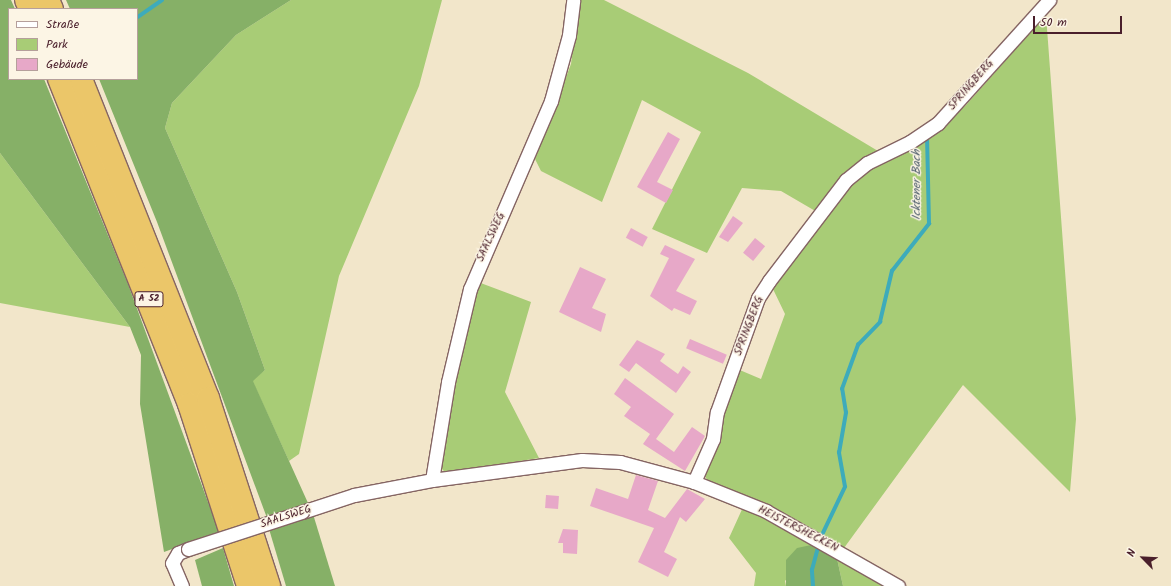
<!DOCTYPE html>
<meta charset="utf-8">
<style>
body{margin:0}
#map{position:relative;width:1171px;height:586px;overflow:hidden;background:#f2e6ca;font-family:Kalam,sans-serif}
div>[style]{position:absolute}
.green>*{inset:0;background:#a8cc76}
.forest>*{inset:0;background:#86b067}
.stream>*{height:3.5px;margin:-1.75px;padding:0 1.75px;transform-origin:1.75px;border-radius:1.75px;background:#3dabbb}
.building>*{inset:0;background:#e7a8c8;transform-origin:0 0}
.roads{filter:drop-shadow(1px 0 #856563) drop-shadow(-1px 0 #856563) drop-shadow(0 1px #856563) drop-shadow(0 -1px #856563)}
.minor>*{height:13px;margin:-6.5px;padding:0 6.5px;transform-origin:6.5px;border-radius:6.5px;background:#fff}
.motorway>*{height:22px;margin:-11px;padding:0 11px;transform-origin:11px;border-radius:11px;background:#ebc669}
.bridges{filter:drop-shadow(1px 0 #856563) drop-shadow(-1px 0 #856563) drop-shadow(0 1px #856563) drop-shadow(0 -1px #856563)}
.minor-bridge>*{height:13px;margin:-6.5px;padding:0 6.5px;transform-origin:6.5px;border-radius:6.5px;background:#fff}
span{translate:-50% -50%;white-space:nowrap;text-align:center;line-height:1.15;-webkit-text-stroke:3px #fcf5e5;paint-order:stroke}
.shield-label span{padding:1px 3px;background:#fcf5e5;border:1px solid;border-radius:3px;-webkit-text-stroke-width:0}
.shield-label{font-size:10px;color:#4a1f2b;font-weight:700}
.street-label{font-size:11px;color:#4a1f2b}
.water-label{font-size:12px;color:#455765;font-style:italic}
.legend{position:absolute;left:8px;top:8px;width:130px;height:72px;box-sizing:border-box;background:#fcf5e5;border:1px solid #b59f9b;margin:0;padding:5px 7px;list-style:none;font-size:12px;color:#4a1f2b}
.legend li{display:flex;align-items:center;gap:8px;height:20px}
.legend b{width:20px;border:1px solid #b59f9b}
.north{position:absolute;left:1123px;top:538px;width:40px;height:40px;-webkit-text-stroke:3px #fcf5e5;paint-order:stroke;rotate:294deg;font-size:11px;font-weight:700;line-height:16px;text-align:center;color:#4a1f2b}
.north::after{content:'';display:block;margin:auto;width:14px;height:18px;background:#4a1f2b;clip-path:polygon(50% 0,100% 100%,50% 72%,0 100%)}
.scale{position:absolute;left:1033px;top:16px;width:89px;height:18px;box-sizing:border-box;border:2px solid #4a1f2b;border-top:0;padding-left:5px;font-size:12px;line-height:14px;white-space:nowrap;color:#4a1f2b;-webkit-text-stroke:3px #fcf5e5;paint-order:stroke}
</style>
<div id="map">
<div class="green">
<i style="clip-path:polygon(291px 0,442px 0,419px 86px,339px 276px,299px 454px,289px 461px,252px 380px,265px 370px,237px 292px,165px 128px,172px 103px,236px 35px)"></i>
<i style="clip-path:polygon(579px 0,604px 0,748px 73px,878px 151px,817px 212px,781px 191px,742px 188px,707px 253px,652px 229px,701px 132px,642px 100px,602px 202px,541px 171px,535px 159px,571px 64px)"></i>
<i style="clip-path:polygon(1046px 15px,1076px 419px,1070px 492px,963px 385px,844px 548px,708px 482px,704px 474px,735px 368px,761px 379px,785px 314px,772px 287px,858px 174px,941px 125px,966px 105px)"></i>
<i style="clip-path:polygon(0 153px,130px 327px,0 303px)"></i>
<i style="clip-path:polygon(478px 282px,531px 302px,505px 392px,539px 458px,446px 473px,441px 468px,453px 387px)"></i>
<i style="clip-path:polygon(744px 505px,816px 544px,785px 581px,786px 586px,754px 586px,756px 573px,729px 538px)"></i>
<i style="clip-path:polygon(836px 554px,887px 586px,843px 586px)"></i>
</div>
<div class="forest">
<i style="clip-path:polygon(0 0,11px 0,15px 9px,9px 9px,9px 79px,44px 79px,128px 284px,219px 532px,164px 552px,140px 404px,141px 355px,130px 327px,0 153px)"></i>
<i style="clip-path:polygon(66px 0,291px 0,236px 35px,172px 103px,165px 128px,237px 292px,265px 370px,253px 381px,308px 503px,267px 518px,157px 222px,99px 79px,137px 79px,137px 9px,70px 9px)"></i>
<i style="clip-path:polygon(313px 514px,335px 586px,286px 586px,269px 529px)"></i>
<i style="clip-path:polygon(816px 544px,836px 554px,843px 586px,786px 586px,786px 560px,797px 548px)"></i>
<i style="clip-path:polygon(223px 548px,234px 586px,202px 586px,195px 560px)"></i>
</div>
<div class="stream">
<i style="left:138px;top:17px;width:29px;rotate:-35deg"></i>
<i style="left:822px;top:535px;width:53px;rotate:-64.4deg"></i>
<i style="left:845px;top:487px;width:35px;rotate:-100deg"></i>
<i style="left:839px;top:453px;width:41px;rotate:-80.1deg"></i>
<i style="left:846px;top:413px;width:24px;rotate:-99deg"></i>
<i style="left:842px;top:389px;width:47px;rotate:-70deg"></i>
<i style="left:858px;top:345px;width:32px;rotate:-46deg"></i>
<i style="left:880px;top:322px;width:52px;rotate:-76.8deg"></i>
<i style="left:892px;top:271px;width:60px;rotate:-51.8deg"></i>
<i style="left:929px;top:224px;width:85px;rotate:-91.3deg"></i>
<i style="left:813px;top:586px;width:16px;rotate:-94deg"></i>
<i style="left:812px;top:570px;width:20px;rotate:-75deg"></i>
</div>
<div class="building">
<i style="clip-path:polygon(668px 132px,680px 139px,657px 182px,673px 190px,666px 203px,637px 187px)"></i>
<i style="clip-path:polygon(733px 216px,743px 223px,728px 242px,719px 237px)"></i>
<i style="left:631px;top:228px;width:19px;height:11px;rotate:28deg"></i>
<i style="left:755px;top:238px;width:13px;height:19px;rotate:39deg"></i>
<i style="clip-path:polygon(665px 245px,695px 259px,676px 291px,697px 301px,690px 315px,674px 308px,672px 311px,650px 296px,669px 258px,660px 254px)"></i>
<i style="clip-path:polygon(580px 267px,606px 279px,592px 308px,606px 314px,601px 332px,559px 312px)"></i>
<i style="left:690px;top:339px;width:40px;height:10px;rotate:23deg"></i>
<i style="clip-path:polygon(637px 340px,665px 354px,660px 361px,678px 374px,683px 366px,691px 372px,676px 393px,636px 363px,629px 372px,619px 365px)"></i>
<i style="clip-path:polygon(625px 378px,674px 414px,656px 439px,674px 452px,692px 427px,705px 436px,685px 471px,643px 444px,650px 434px,624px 416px,631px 407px,614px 394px)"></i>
<i style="clip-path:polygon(636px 475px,658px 481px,648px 510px,665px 518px,687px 489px,705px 499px,686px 522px,680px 517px,664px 552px,677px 559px,668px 577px,638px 562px,654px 528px,590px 506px,596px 488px,628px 499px)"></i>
<i style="left:546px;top:495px;width:13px;height:13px;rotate:4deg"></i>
<i style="clip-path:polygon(563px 529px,578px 530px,577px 554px,563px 553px,563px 543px,558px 543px)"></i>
</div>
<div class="roads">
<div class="minor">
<i style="left:432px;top:480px;width:99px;rotate:-80.7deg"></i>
<i style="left:448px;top:382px;width:96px;rotate:-76.7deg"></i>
<i style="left:470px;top:289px;width:205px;rotate:-66.7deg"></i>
<i style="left:551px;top:101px;width:68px;rotate:-74.7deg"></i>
<i style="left:569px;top:35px;width:35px;rotate:-83deg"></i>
<i style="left:694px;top:482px;width:47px;rotate:-66.2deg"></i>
<i style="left:713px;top:439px;width:27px;rotate:-82deg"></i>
<i style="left:717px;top:412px;width:121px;rotate:-70.2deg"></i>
<i style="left:758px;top:298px;width:20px;rotate:-57deg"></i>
<i style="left:769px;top:281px;width:127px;rotate:-52.7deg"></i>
<i style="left:846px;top:180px;width:27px;rotate:-39deg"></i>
<i style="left:867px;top:163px;width:48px;rotate:-26deg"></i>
<i style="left:910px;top:142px;width:34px;rotate:-34deg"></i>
<i style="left:938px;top:123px;width:166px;rotate:-47.9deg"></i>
<i style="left:302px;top:512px;width:55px;rotate:-18.1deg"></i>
<i style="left:354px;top:495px;width:79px;rotate:-10.9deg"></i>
<i style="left:432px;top:480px;width:151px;rotate:-7.6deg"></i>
<i style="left:582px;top:460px;width:38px;rotate:3deg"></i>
<i style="left:620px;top:462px;width:77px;rotate:15.1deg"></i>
<i style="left:694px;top:482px;width:78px;rotate:21.9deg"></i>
<i style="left:766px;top:511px;width:152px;rotate:29.6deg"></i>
<i style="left:182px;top:586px;width:25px;rotate:-113deg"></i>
<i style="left:172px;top:563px;width:12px;rotate:-59deg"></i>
<i style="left:178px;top:553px;width:11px;rotate:-22deg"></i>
</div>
<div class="motorway">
<i style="left:26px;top:0;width:10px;rotate:66deg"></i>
<i style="left:48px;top:0;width:10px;rotate:66deg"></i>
<i style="left:59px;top:79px;width:350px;rotate:68.2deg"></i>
<i style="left:189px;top:404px;width:191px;rotate:72deg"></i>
<i style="left:81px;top:79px;width:343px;rotate:68.3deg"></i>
<i style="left:208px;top:398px;width:198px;rotate:72deg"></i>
</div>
</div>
<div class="bridges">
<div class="minor-bridge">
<i style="left:188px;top:549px;width:120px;rotate:-18deg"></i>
</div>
</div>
<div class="shield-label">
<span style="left:149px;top:299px">A 52</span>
</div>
<div class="street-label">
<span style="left:971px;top:85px;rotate:-49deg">SPRINGBERG</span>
<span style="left:491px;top:237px;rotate:-65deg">SAALSWEG</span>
<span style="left:749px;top:326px;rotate:-69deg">SPRINGBERG</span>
<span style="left:286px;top:517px;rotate:-18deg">SAALSWEG</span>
<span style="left:798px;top:529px;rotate:27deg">HEISTERSHECKEN</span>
</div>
<div class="water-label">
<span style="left:917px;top:185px;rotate:-90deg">Icktener Bach</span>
</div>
<ul class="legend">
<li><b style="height:5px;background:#fff"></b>Straße</li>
<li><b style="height:11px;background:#a8cc76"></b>Park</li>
<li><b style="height:11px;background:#e7a8c8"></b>Gebäude</li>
</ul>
<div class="north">N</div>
<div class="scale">50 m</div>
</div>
